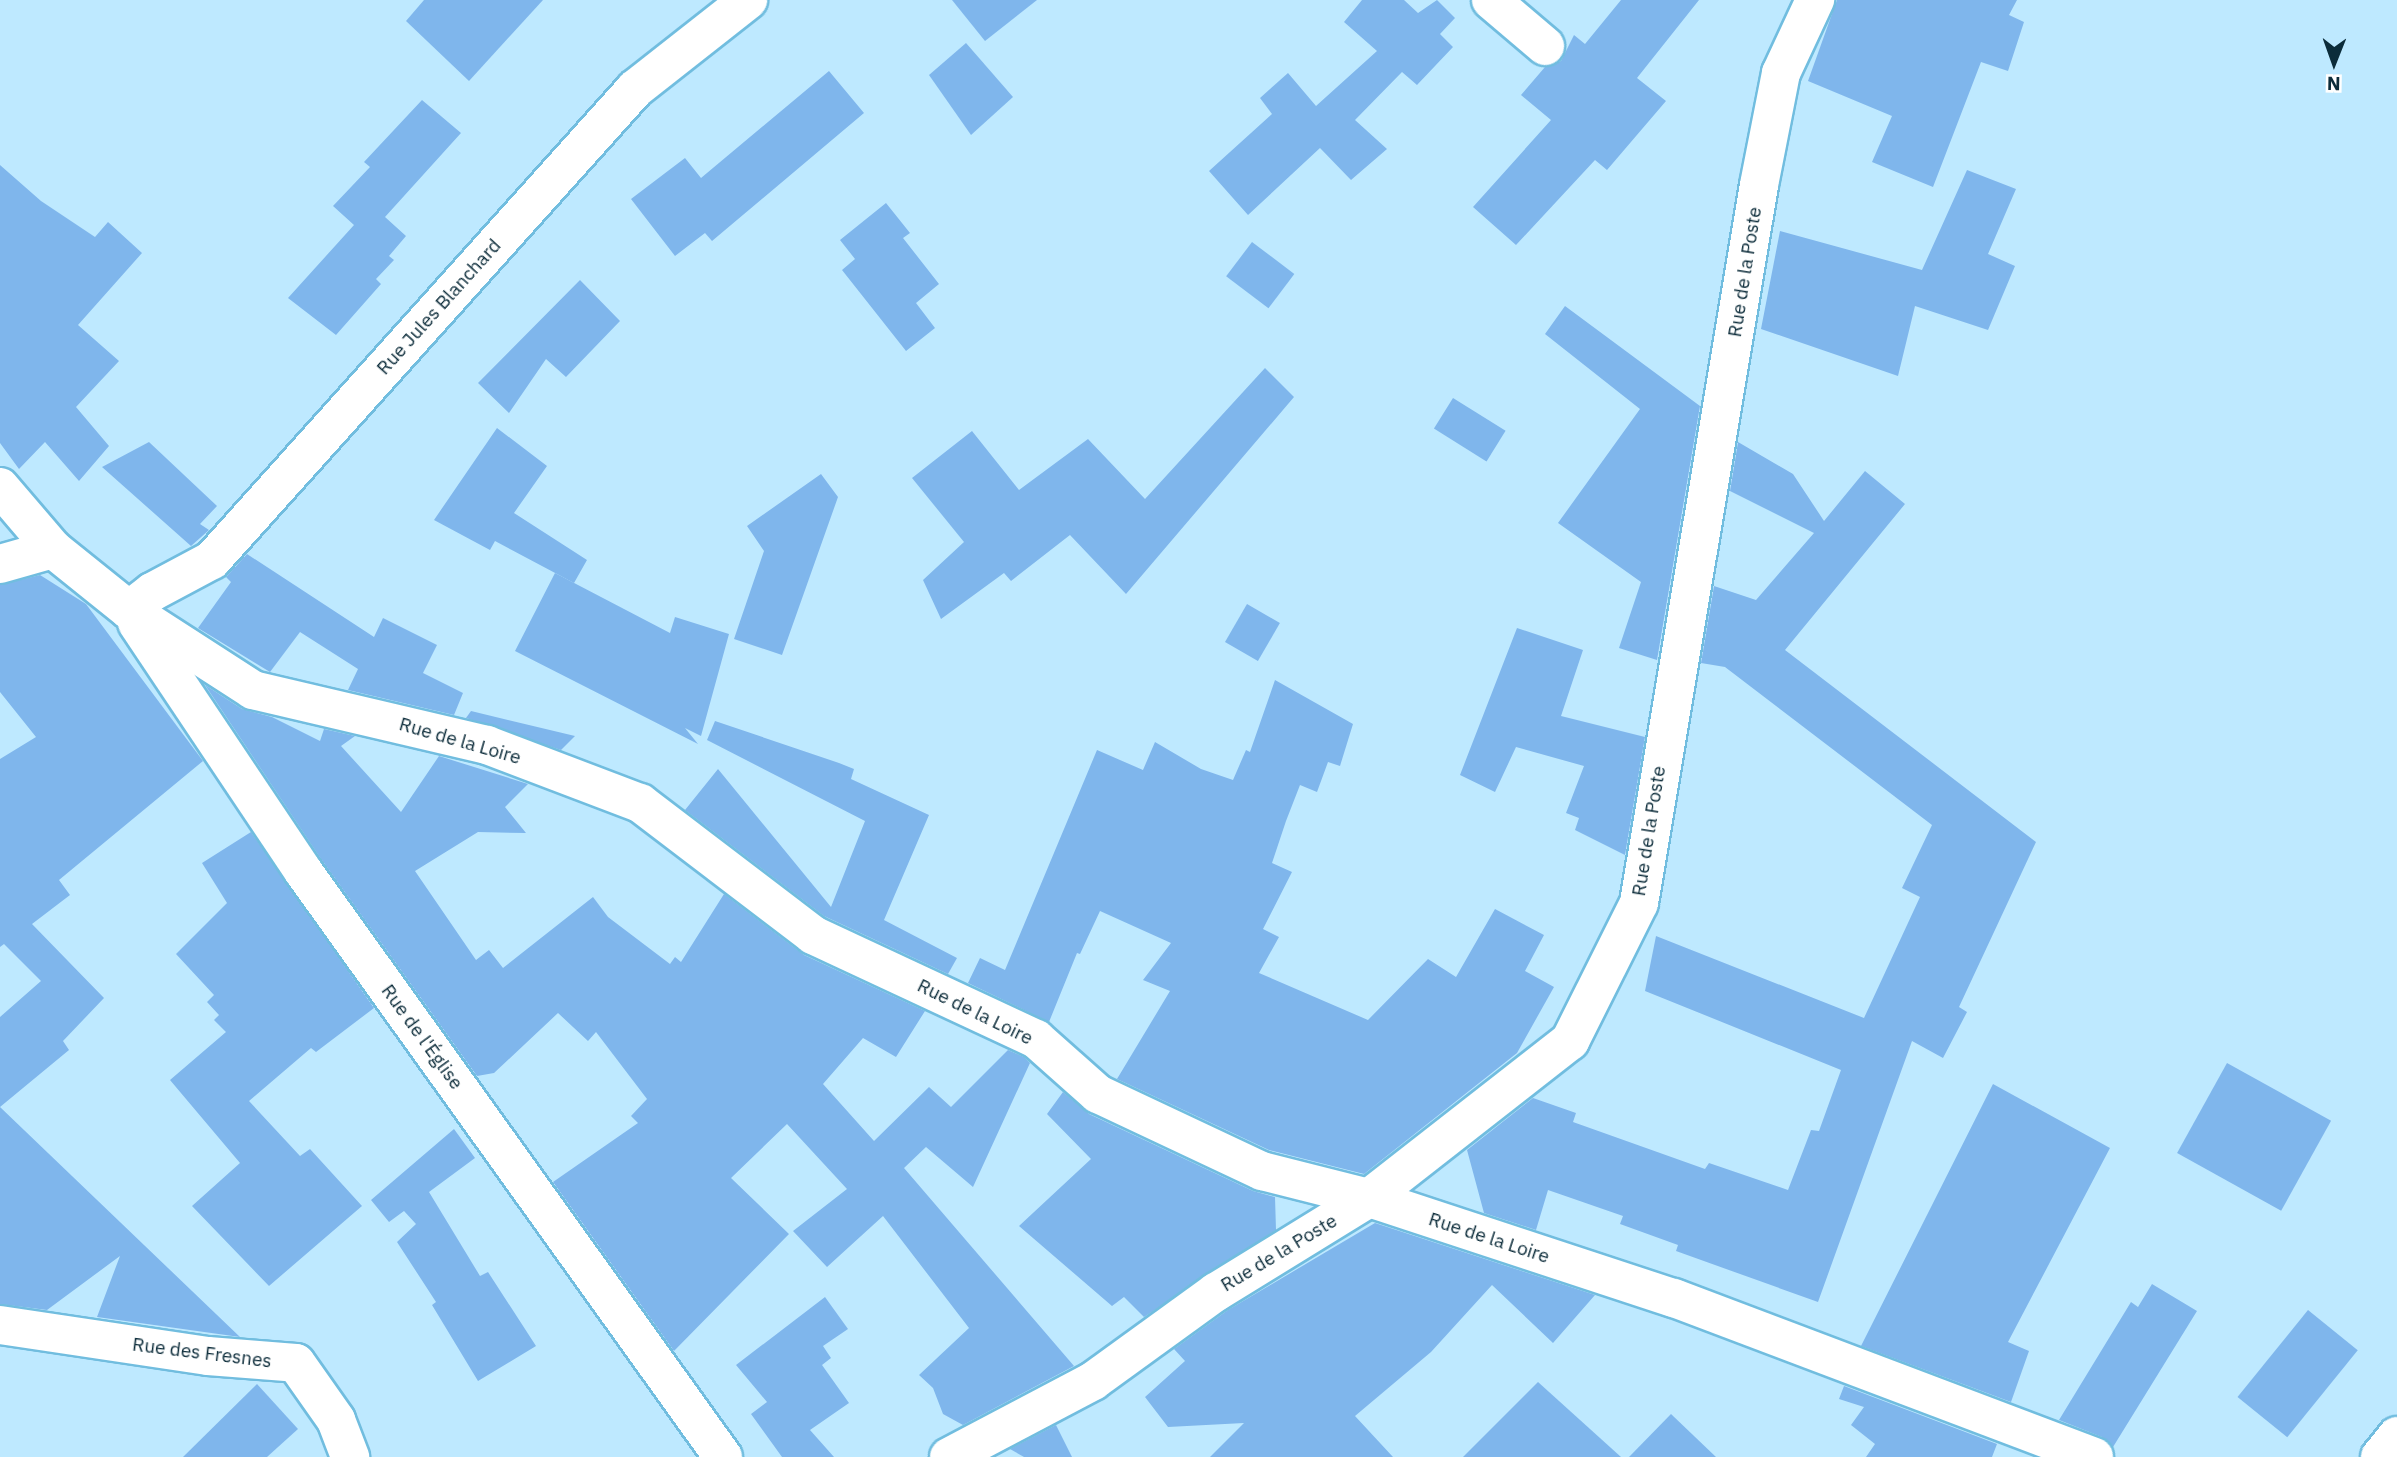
<!DOCTYPE html>
<meta charset="utf-8">
<style>
body{margin:0}
#map{position:relative;width:2397px;height:1457px;overflow:hidden;background:#bee9ff;font-family:"IBM Plex Sans",sans-serif}
div>[style]{position:absolute}
.building>*{inset:0;background:#7fb6ec;transform-origin:0 0}
.roads{filter:drop-shadow(2px 0 #71bddf) drop-shadow(-2px 0 #71bddf) drop-shadow(0 2px #71bddf) drop-shadow(0 -2px #71bddf)}
.minor>*{height:38px;margin:-19px;padding:0 19px;transform-origin:19px;border-radius:19px;background:#fff}
.primary>*{height:38px;margin:-19px;padding:0 19px;transform-origin:19px;border-radius:19px;background:#fff}
span{translate:-50% -50%;white-space:nowrap;text-align:center;line-height:1.15;-webkit-text-stroke:6px #fff;paint-order:stroke}
.street-label{font-size:19px;color:#0c2c3a}
.north{position:absolute;left:2299px;top:28px;width:70px;height:70px;-webkit-text-stroke:5px #fff;paint-order:stroke;rotate:181deg;font-size:19px;font-weight:700;line-height:28px;text-align:center;color:#0c2c3a}
.north::after{content:'';display:block;margin:auto;width:24px;height:32px;background:#0c2c3a;clip-path:polygon(50% 0,100% 100%,50% 72%,0 100%)}
</style>
<div id="map">
<div class="building">
<i style="clip-path:polygon(424px 0,543px 0,469px 81px,406px 21px)"></i>
<i style="clip-path:polygon(952px 0,1037px 0,985px 41px)"></i>
<i style="clip-path:polygon(1362px 0,1404px 0,1418px 13px,1437px 0,1455px 18px,1440px 34px,1453px 47px,1417px 85px,1402px 72px,1355px 120px,1387px 149px,1351px 180px,1320px 148px,1248px 215px,1209px 171px,1272px 114px,1260px 98px,1288px 73px,1316px 106px,1377px 51px,1344px 22px)"></i>
<i style="clip-path:polygon(1621px 0,1699px 0,1637px 78px,1666px 101px,1607px 170px,1595px 160px,1516px 245px,1473px 207px,1551px 120px,1521px 95px,1545px 67px,1561px 61px,1574px 35px,1585px 44px)"></i>
<i style="clip-path:polygon(1837px 0,2017px 0,2009px 15px,2024px 22px,2008px 71px,1981px 62px,1933px 187px,1872px 162px,1892px 116px,1808px 81px)"></i>
<i style="clip-path:polygon(966px 43px,1013px 97px,971px 135px,929px 75px)"></i>
<i style="clip-path:polygon(829px 71px,864px 113px,712px 241px,705px 233px,675px 256px,631px 199px,685px 158px,701px 178px)"></i>
<i style="clip-path:polygon(422px 100px,461px 133px,385px 217px,406px 236px,389px 256px,394px 260px,376px 279px,381px 284px,336px 335px,288px 298px,354px 225px,333px 206px,370px 167px,364px 162px)"></i>
<i style="clip-path:polygon(0 165px,41px 201px,95px 237px,108px 222px,142px 253px,78px 325px,119px 361px,76px 407px,109px 446px,79px 481px,45px 442px,19px 469px,0 443px)"></i>
<i style="clip-path:polygon(1967px 170px,2016px 189px,1988px 254px,2015px 266px,1988px 330px,1915px 306px,1898px 376px,1761px 329px,1780px 231px,1922px 270px)"></i>
<i style="clip-path:polygon(886px 203px,910px 233px,903px 238px,939px 284px,916px 303px,935px 328px,906px 351px,842px 270px,855px 259px,840px 240px)"></i>
<i style="left:1252px;top:242px;width:53px;height:43px;rotate:37deg"></i>
<i style="clip-path:polygon(580px 280px,620px 321px,566px 377px,546px 359px,509px 413px,478px 383px)"></i>
<i style="clip-path:polygon(1565px 306px,1700px 406px,1657px 660px,1619px 648px,1641px 582px,1558px 523px,1640px 409px,1545px 334px)"></i>
<i style="clip-path:polygon(1265px 368px,1294px 397px,1126px 594px,1070px 535px,1011px 581px,1004px 573px,941px 619px,923px 580px,964px 542px,912px 478px,972px 431px,1019px 490px,1088px 439px,1145px 499px)"></i>
<i style="left:1453px;top:398px;width:62px;height:36px;rotate:32deg"></i>
<i style="clip-path:polygon(497px 428px,547px 466px,514px 513px,587px 560px,574px 583px,495px 541px,490px 550px,434px 520px)"></i>
<i style="clip-path:polygon(149px 442px,217px 506px,200px 524px,209px 530px,191px 546px,102px 467px)"></i>
<i style="clip-path:polygon(1738px 442px,1793px 474px,1824px 521px,1865px 471px,1905px 504px,1785px 650px,2036px 842px,1959px 1007px,1967px 1012px,1943px 1058px,1912px 1041px,1818px 1302px,1676px 1251px,1678px 1245px,1620px 1224px,1623px 1216px,1548px 1190px,1536px 1230px,1484px 1213px,1467px 1150px,1533px 1098px,1576px 1113px,1573px 1122px,1705px 1169px,1709px 1163px,1788px 1190px,1811px 1130px,1819px 1131px,1841px 1070px,1645px 991px,1656px 936px,1864px 1018px,1920px 897px,1902px 888px,1932px 825px,1725px 667px,1701px 663px,1714px 586px,1756px 600px,1814px 533px,1730px 491px)"></i>
<i style="clip-path:polygon(821px 474px,838px 497px,782px 655px,734px 639px,764px 551px,747px 526px)"></i>
<i style="clip-path:polygon(247px 554px,374px 637px,383px 618px,437px 645px,423px 673px,463px 693px,454px 715px,348px 690px,358px 669px,300px 632px,270px 672px,198px 628px,231px 582px,226px 577px)"></i>
<i style="clip-path:polygon(555px 573px,670px 633px,675px 617px,729px 634px,701px 736px,685px 728px,698px 744px,515px 651px)"></i>
<i style="clip-path:polygon(40px 575px,86px 604px,203px 761px,59px 880px,70px 895px,32px 924px,104px 998px,63px 1041px,69px 1050px,0 1107px,240px 1337px,97px 1317px,120px 1256px,47px 1310px,0 1304px,0 1017px,41px 981px,4px 944px,0 947px,0 759px,36px 737px,0 692px,0 585px)"></i>
<i style="left:1247px;top:604px;width:38px;height:44px;rotate:30deg"></i>
<i style="clip-path:polygon(1517px 628px,1583px 650px,1561px 716px,1645px 737px,1625px 855px,1575px 830px,1579px 818px,1566px 813px,1584px 766px,1516px 747px,1495px 792px,1460px 775px)"></i>
<i style="clip-path:polygon(1275px 680px,1353px 724px,1340px 766px,1328px 762px,1317px 792px,1300px 785px,1286px 821px,1272px 863px,1292px 872px,1263px 929px,1279px 937px,1259px 973px,1368px 1020px,1428px 959px,1456px 977px,1495px 909px,1544px 935px,1525px 971px,1554px 987px,1517px 1053px,1364px 1174px,1269px 1150px,1117px 1079px,1170px 991px,1143px 980px,1171px 943px,1100px 911px,1080px 954px,1077px 953px,1049px 1022px,968px 983px,980px 958px,1005px 970px,1097px 750px,1143px 770px,1155px 742px,1201px 769px,1233px 780px,1246px 750px,1250px 752px)"></i>
<i style="clip-path:polygon(205px 685px,242px 709px,272px 717px,320px 741px,324px 729px,355px 736px,341px 746px,401px 812px,439px 756px,528px 784px,505px 807px,526px 833px,478px 832px,415px 871px,476px 960px,489px 950px,503px 968px,593px 897px,608px 917px,670px 964px,675px 957px,681px 962px,724px 894px,804px 955px,925px 1011px,896px 1057px,863px 1038px,823px 1084px,874px 1141px,929px 1087px,951px 1107px,1008px 1050px,1024px 1057px,1030px 1063px,973px 1187px,926px 1147px,904px 1168px,1074px 1366px,963px 1425px,943px 1414px,933px 1388px,919px 1375px,969px 1328px,883px 1216px,827px 1267px,793px 1231px,847px 1189px,787px 1124px,731px 1178px,789px 1234px,674px 1351px,553px 1182px,638px 1123px,631px 1116px,647px 1099px,596px 1032px,588px 1041px,558px 1013px,494px 1073px,477px 1076px,321px 859px)"></i>
<i style="clip-path:polygon(471px 711px,575px 736px,561px 750px,466px 718px)"></i>
<i style="clip-path:polygon(715px 721px,839px 763px,854px 769px,851px 779px,929px 815px,884px 920px,957px 958px,948px 974px,824px 916px,685px 810px,718px 769px,831px 907px,865px 821px,707px 740px)"></i>
<i style="clip-path:polygon(251px 832px,374px 1008px,316px 1052px,311px 1048px,249px 1101px,300px 1156px,310px 1149px,362px 1206px,269px 1286px,192px 1206px,240px 1163px,170px 1080px,226px 1032px,214px 1020px,219px 1015px,207px 1002px,214px 995px,176px 954px,227px 903px,202px 863px)"></i>
<i style="left:2227px;top:1063px;width:119px;height:103px;rotate:29deg"></i>
<i style="clip-path:polygon(1993px 1084px,2110px 1148px,2008px 1342px,2029px 1351px,2011px 1402px,1861px 1346px)"></i>
<i style="clip-path:polygon(1063px 1092px,1089px 1114px,1253px 1191px,1275px 1197px,1276px 1230px,1144px 1317px,1124px 1297px,1112px 1306px,1019px 1226px,1091px 1159px,1047px 1114px)"></i>
<i style="clip-path:polygon(454px 1129px,475px 1158px,429px 1192px,480px 1276px,488px 1272px,536px 1346px,478px 1381px,432px 1305px,436px 1302px,397px 1242px,416px 1224px,404px 1211px,389px 1222px,371px 1200px)"></i>
<i style="clip-path:polygon(1375px 1223px,1595px 1295px,1553px 1343px,1492px 1285px,1431px 1352px,1355px 1416px,1393px 1457px,1210px 1457px,1244px 1423px,1168px 1427px,1145px 1397px,1185px 1361px,1174px 1349px,1228px 1310px)"></i>
<i style="clip-path:polygon(2152px 1284px,2197px 1311px,2113px 1447px,2102px 1437px,2059px 1420px,2131px 1302px,2138px 1307px)"></i>
<i style="clip-path:polygon(825px 1297px,848px 1329px,823px 1346px,831px 1358px,822px 1365px,849px 1403px,810px 1430px,834px 1457px,782px 1457px,751px 1414px,767px 1402px,736px 1365px)"></i>
<i style="left:2308px;top:1310px;width:64px;height:112px;rotate:39deg"></i>
<i style="clip-path:polygon(1538px 1382px,1621px 1457px,1463px 1457px)"></i>
<i style="clip-path:polygon(257px 1384px,298px 1429px,267px 1457px,183px 1457px)"></i>
<i style="clip-path:polygon(1844px 1386px,1997px 1444px,1992px 1457px,1866px 1457px,1875px 1444px,1851px 1425px,1864px 1407px,1839px 1399px)"></i>
<i style="clip-path:polygon(1671px 1414px,1716px 1457px,1629px 1457px)"></i>
<i style="clip-path:polygon(1056px 1425px,1072px 1457px,1024px 1457px,1010px 1449px)"></i>
</div>
<div class="roads">
<div class="minor">
<i style="left:1491px;top:0;width:71px;rotate:40.4deg"></i>
<i style="left:0;top:487px;width:82px;rotate:49.5deg"></i>
<i style="left:53px;top:549px;width:97px;rotate:38.8deg"></i>
<i style="left:129px;top:610px;width:148px;rotate:32.8deg"></i>
<i style="left:253px;top:690px;width:240px;rotate:13.2deg"></i>
<i style="left:487px;top:745px;width:164px;rotate:20.8deg"></i>
<i style="left:640px;top:803px;width:218px;rotate:37.3deg"></i>
<i style="left:813px;top:935px;width:246px;rotate:25deg"></i>
<i style="left:1036px;top:1039px;width:83px;rotate:41.6deg"></i>
<i style="left:1098px;top:1094px;width:181px;rotate:25.2deg"></i>
<i style="left:1262px;top:1171px;width:110px;rotate:14.2deg"></i>
<i style="left:1369px;top:1198px;width:321px;rotate:18.2deg"></i>
<i style="left:1674px;top:1298px;width:449px;rotate:20.7deg"></i>
<i style="left:0;top:564px;width:55px;rotate:-15.8deg"></i>
<i style="left:129px;top:610px;width:29px;rotate:-38deg"></i>
<i style="left:152px;top:592px;width:68px;rotate:-28.1deg"></i>
<i style="left:212px;top:560px;width:633px;rotate:-48.07deg"></i>
<i style="left:635px;top:89px;width:144px;rotate:-38.2deg"></i>
<i style="left:137px;top:623px;width:298px;rotate:56.2deg"></i>
<i style="left:303px;top:871px;width:721px;rotate:54.37deg"></i>
<i style="left:0;top:1325px;width:210px;rotate:8.5deg"></i>
<i style="left:208px;top:1356px;width:88px;rotate:4.5deg"></i>
<i style="left:296px;top:1363px;width:70px;rotate:54.9deg"></i>
<i style="left:336px;top:1420px;width:40px;rotate:69deg"></i>
<i style="left:949px;top:1457px;width:163px;rotate:-27.8deg"></i>
<i style="left:1093px;top:1381px;width:152px;rotate:-35.9deg"></i>
<i style="left:1216px;top:1292px;width:180px;rotate:-31.6deg"></i>
<i style="left:1369px;top:1198px;width:255px;rotate:-38deg"></i>
<i style="left:1570px;top:1041px;width:154px;rotate:-63.4deg"></i>
<i style="left:1639px;top:903px;width:728px;rotate:-80.51deg"></i>
<i style="left:1759px;top:185px;width:114px;rotate:-78.9deg"></i>
<i style="left:1781px;top:73px;width:81px;rotate:-65deg"></i>
</div>
<div class="primary">
<i style="left:2380px;top:1457px;width:27px;rotate:-51deg"></i>
</div>
</div>
<div class="street-label">
<span style="left:1745px;top:272px;rotate:-81deg">Rue de la Poste</span>
<span style="left:439px;top:307px;rotate:-48deg">Rue Jules Blanchard</span>
<span style="left:460px;top:741px;rotate:16deg">Rue de la Loire</span>
<span style="left:1649px;top:831px;rotate:-81deg">Rue de la Poste</span>
<span style="left:975px;top:1012px;rotate:26deg">Rue de la Loire</span>
<span style="left:422px;top:1037px;rotate:54deg">Rue de l'Église</span>
<span style="left:1489px;top:1238px;rotate:18deg">Rue de la Loire</span>
<span style="left:1279px;top:1253px;rotate:-31deg">Rue de la Poste</span>
<span style="left:202px;top:1353px;rotate:7deg">Rue des Fresnes</span>
</div>
<div class="north">N</div>
</div>
